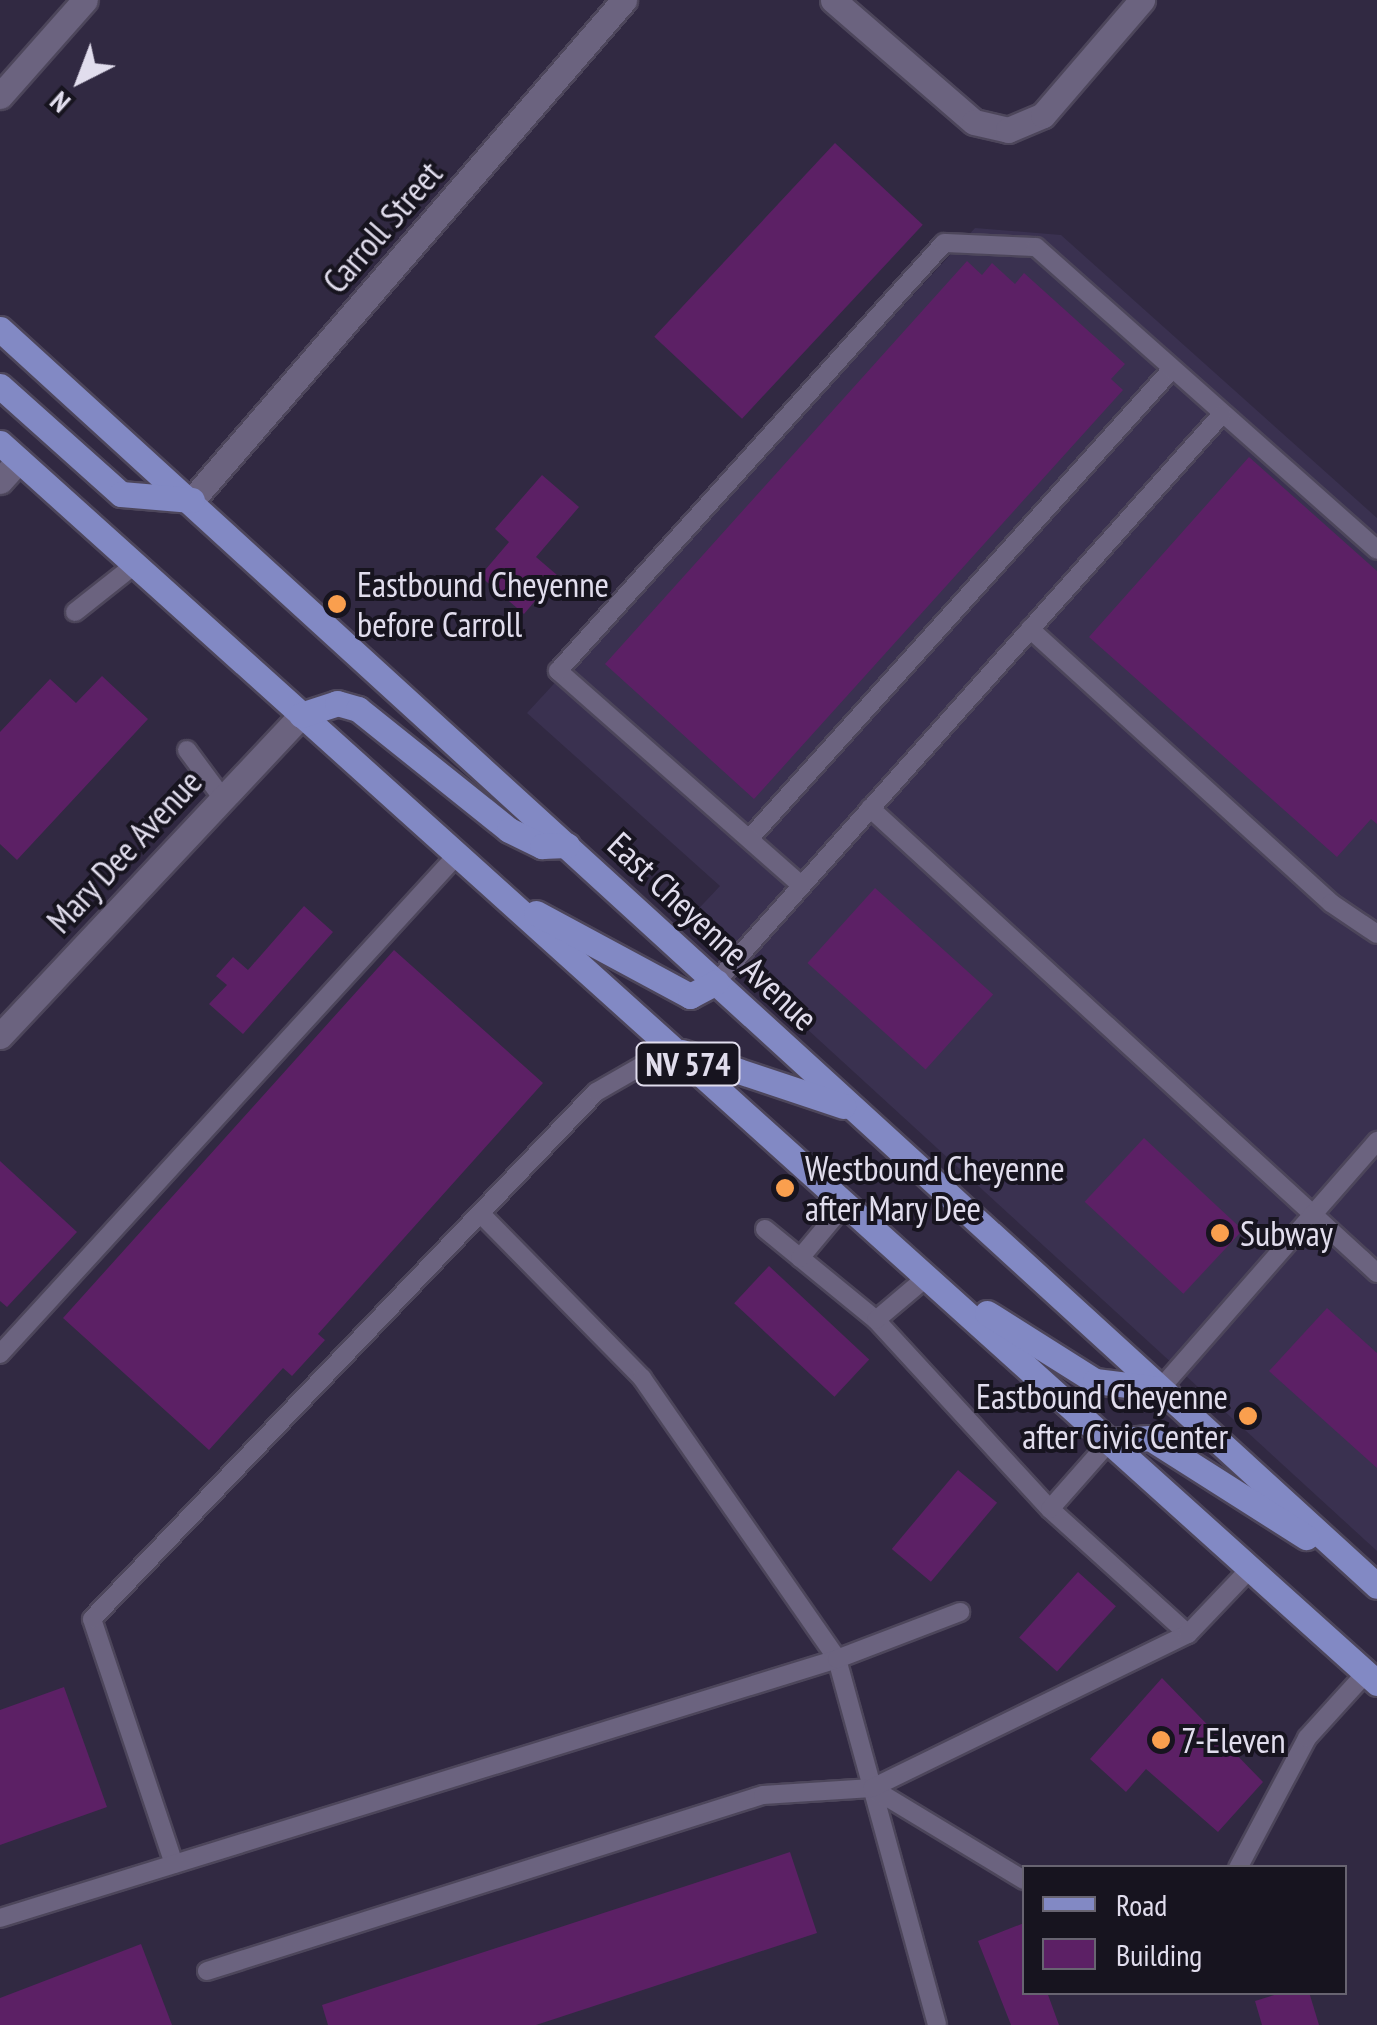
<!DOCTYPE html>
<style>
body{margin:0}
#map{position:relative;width:1377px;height:2025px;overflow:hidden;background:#312942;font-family:"PT Sans Narrow",sans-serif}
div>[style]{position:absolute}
.built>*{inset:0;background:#3a3150}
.building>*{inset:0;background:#5c2065;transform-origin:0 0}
.roads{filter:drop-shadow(2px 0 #4d465b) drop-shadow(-2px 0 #4d465b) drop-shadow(0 2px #4d465b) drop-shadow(0 -2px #4d465b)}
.service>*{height:18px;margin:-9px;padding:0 9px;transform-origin:9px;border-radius:9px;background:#6b637f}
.minor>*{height:25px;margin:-12.5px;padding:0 12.5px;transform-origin:12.5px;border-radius:12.5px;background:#6b637f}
.primary>*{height:25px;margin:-12.5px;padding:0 12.5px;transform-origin:12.5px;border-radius:12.5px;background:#8289c4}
.dots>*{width:28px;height:28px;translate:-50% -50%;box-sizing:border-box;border:5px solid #17141f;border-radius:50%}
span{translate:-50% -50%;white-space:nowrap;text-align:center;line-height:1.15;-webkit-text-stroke:8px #17141f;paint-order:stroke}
.shield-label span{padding:2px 8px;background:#17141f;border:2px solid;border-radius:8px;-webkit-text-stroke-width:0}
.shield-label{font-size:32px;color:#e1dded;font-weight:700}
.street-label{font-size:35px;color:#e1dded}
.poi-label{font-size:35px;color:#e1dded}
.left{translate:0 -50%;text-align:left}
.right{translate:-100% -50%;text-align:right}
.legend{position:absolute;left:1022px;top:1865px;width:325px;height:130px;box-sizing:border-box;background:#17141f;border:2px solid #686471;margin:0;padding:12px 18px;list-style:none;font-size:30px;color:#e1dded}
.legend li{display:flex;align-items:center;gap:20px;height:50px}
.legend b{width:50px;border:2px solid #686471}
.north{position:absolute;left:30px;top:30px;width:100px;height:100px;-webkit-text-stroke:8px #17141f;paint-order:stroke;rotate:222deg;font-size:28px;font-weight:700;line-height:40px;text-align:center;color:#e1dded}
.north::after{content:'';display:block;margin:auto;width:35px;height:45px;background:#e1dded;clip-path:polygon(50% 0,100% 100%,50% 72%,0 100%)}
</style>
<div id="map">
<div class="built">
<i style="clip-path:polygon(975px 228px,1061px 235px,1377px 518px,1377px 1551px,688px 920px,720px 886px,527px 713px)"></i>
</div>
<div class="building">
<i style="left:835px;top:143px;width:120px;height:265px;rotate:43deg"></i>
<i style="clip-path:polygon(967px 261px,982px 275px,992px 263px,1015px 284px,1024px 273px,1125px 364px,1111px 379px,1123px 390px,754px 799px,605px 664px)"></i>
<i style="clip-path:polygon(1249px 457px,1377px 571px,1377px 824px,1371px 819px,1337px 857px,1089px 637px)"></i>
<i style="clip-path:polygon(542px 475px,579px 507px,536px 557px,557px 575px,524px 614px,480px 576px,509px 542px,495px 529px)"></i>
<i style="clip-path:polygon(102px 676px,148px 719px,17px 860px,0 844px,0 732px,50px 679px,76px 703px)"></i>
<i style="left:875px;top:888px;width:159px;height:101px;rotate:42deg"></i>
<i style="clip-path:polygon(304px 906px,333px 932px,243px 1034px,209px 1004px,227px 985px,216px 976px,233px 957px,248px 970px)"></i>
<i style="clip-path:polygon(394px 950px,543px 1083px,318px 1334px,325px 1340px,292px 1376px,283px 1368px,209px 1450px,63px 1318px)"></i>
<i style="left:1144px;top:1138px;width:135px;height:87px;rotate:43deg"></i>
<i style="clip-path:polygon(0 1161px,77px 1232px,7px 1307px,0 1301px)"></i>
<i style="left:769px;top:1266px;width:137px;height:51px;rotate:43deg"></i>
<i style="clip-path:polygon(1327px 1308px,1377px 1353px,1377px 1468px,1269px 1371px)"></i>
<i style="left:958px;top:1470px;width:51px;height:103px;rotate:40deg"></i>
<i style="left:1078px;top:1572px;width:51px;height:88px;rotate:42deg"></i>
<i style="clip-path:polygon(1162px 1678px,1263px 1782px,1218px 1832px,1146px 1769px,1126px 1792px,1090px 1759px)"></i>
<i style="clip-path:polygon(64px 1687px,107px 1807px,0 1845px,0 1710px)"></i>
<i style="clip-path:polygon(790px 1852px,817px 1933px,536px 2025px,328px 2025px,322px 2005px)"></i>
<i style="clip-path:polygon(1024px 1923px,1024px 1992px,1047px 1992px,1059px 2025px,1011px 2025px,978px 1941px)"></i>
<i style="clip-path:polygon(141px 1944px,172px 2025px,0 2025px,0 1998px)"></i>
<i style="clip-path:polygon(1284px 1992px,1309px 1992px,1319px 2025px,1262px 2025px,1255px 2001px)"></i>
</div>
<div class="roads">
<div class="service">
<i style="left:75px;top:612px;width:74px;rotate:-38.4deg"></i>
<i style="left:1030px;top:629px;width:407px;rotate:42.3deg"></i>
<i style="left:1331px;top:903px;width:55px;rotate:34deg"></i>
<i style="left:187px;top:750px;width:57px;rotate:53.5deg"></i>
<i style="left:870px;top:808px;width:688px;rotate:42.53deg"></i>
<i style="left:749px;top:839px;width:632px;rotate:-48.01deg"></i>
<i style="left:801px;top:885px;width:324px;rotate:-138.6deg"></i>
<i style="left:558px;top:671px;width:576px;rotate:-47.95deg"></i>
<i style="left:944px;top:243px;width:92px;rotate:2.5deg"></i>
<i style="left:1036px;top:247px;width:456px;rotate:41.6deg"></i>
<i style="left:716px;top:982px;width:761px;rotate:-48.3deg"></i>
<i style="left:481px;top:1214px;width:230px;rotate:45.5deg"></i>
<i style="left:642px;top:1378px;width:342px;rotate:55.2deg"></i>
<i style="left:837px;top:1659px;width:379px;rotate:74.7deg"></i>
<i style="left:765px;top:1229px;width:144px;rotate:39.3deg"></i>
<i style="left:876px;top:1320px;width:257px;rotate:47.4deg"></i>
<i style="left:1050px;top:1509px;width:186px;rotate:42.2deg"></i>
<i style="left:800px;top:1258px;width:72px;rotate:-50.1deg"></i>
<i style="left:876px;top:1320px;width:68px;rotate:-40.2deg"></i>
<i style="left:0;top:1354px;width:677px;rotate:-47.52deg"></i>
<i style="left:1160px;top:1389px;width:330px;rotate:-48.8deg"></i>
<i style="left:1050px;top:1509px;width:91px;rotate:-48.6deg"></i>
<i style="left:872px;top:1788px;width:178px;rotate:31.2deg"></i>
<i style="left:174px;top:1864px;width:258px;rotate:-108.5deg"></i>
<i style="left:92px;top:1619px;width:729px;rotate:-46.28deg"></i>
<i style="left:596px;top:1092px;width:86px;rotate:-29.8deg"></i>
<i style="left:1238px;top:1868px;width:147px;rotate:-62deg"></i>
<i style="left:1307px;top:1738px;width:88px;rotate:-47.8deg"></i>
<i style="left:0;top:1918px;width:876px;rotate:-17.19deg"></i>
<i style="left:837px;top:1659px;width:132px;rotate:-20.9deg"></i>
<i style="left:207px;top:1971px;width:583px;rotate:-17.57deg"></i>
<i style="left:763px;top:1795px;width:109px;rotate:-3.7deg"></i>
<i style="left:872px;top:1788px;width:352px;rotate:-26deg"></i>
<i style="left:1188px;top:1634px;width:90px;rotate:-46.4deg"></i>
</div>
<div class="minor">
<i style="left:833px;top:0;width:186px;rotate:40.9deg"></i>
<i style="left:974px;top:122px;width:35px;rotate:13deg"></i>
<i style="left:1008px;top:130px;width:38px;rotate:-23deg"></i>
<i style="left:1043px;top:115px;width:152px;rotate:-49.3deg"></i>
<i style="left:0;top:96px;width:128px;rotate:-48.5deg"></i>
<i style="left:0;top:481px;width:28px;rotate:-48deg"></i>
<i style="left:192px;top:500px;width:661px;rotate:-49.17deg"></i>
<i style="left:0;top:1036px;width:440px;rotate:-46.8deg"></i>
</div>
<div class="primary">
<i style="left:0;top:329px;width:1864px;rotate:42.39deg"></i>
<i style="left:0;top:386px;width:162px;rotate:41.8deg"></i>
<i style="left:121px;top:494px;width:71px;rotate:4.8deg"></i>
<i style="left:0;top:443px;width:1853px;rotate:42deg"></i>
<i style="left:301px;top:715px;width:38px;rotate:-18deg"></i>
<i style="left:337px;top:703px;width:22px;rotate:16deg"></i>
<i style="left:358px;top:709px;width:193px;rotate:38.7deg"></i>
<i style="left:509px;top:830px;width:37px;rotate:26deg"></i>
<i style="left:542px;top:846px;width:25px;rotate:-2deg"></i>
<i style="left:536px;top:913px;width:175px;rotate:28.3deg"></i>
<i style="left:690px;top:996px;width:30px;rotate:-28deg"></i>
<i style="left:682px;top:1052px;width:170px;rotate:18.5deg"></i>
<i style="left:987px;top:1313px;width:128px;rotate:32.2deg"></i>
<i style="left:1095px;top:1381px;width:65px;rotate:7deg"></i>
<i style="left:1110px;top:1441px;width:40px;rotate:-4.3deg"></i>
<i style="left:1150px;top:1438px;width:185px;rotate:32.4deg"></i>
</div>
</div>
<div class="dots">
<i style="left:337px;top:604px;background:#fa9f4e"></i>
<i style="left:785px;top:1188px;background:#fa9f4e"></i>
<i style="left:1220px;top:1233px;background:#fa9f4e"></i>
<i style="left:1248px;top:1416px;background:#fa9f4e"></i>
<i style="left:1161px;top:1740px;background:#fa9f4e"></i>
</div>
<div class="shield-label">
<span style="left:688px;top:1064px">NV 574</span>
</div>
<div class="street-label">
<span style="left:382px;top:227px;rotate:-49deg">Carroll Street</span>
<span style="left:124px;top:851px;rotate:-47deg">Mary Dee Avenue</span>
<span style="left:713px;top:931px;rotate:43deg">East Cheyenne Avenue</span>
</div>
<div class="poi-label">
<span class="left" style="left:357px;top:604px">Eastbound Cheyenne<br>before Carroll</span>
<span class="left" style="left:805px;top:1188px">Westbound Cheyenne<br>after Mary Dee</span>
<span class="left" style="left:1240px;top:1233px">Subway</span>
<span class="right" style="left:1228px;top:1416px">Eastbound Cheyenne<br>after Civic Center</span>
<span class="left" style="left:1181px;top:1740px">7-Eleven</span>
</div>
<ul class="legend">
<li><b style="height:12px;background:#8289c4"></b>Road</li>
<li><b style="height:28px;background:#5c2065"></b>Building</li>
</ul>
<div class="north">N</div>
</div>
